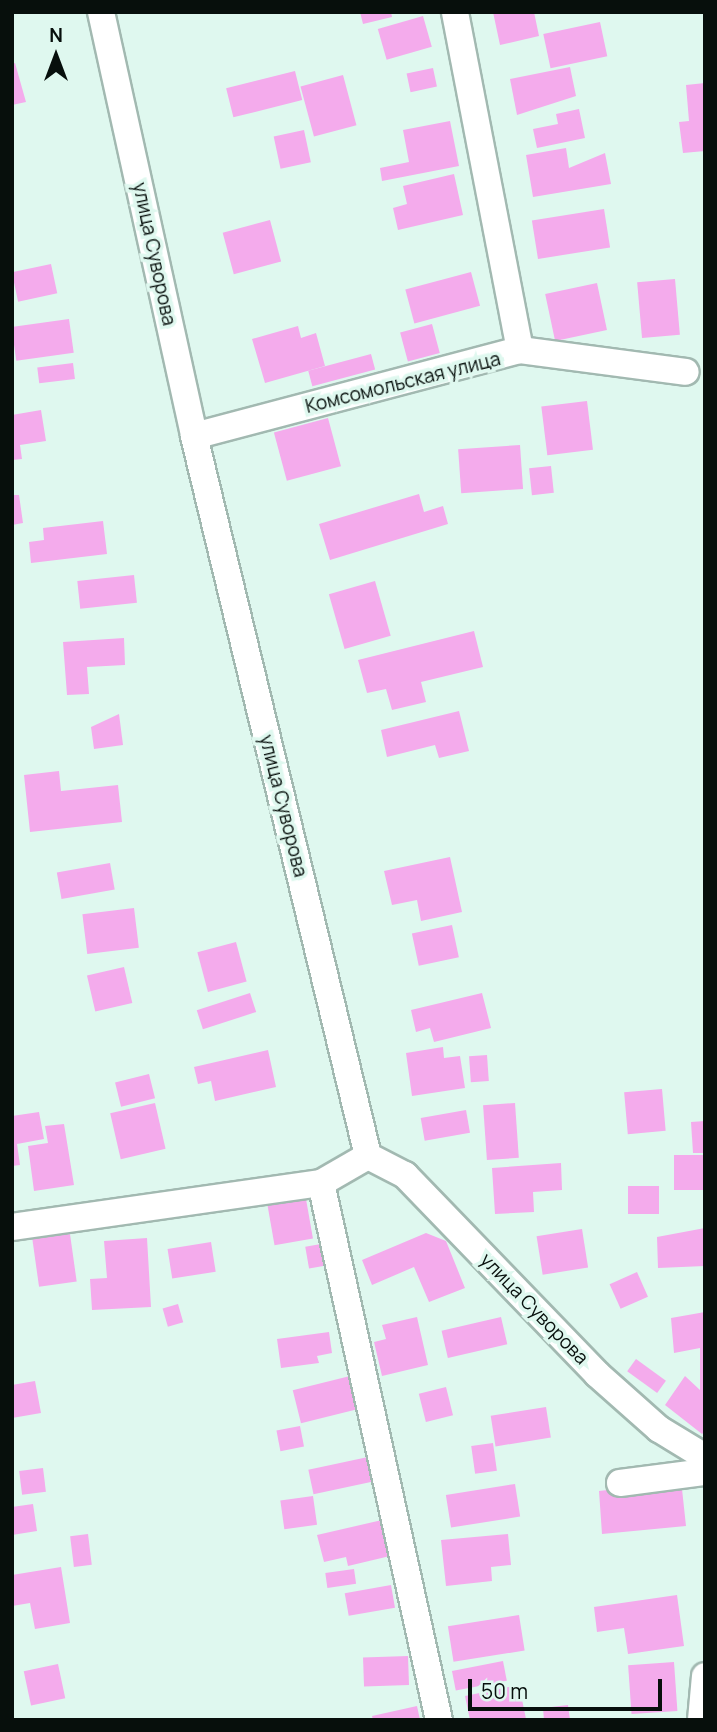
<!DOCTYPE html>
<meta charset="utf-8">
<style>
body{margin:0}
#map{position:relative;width:717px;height:1732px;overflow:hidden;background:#dff8ef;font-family:Manrope,sans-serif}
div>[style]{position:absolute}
.building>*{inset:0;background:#f4abec;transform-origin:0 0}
.roads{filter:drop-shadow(2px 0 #a2b9b1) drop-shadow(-2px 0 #a2b9b1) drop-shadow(0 2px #a2b9b1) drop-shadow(0 -2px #a2b9b1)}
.minor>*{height:26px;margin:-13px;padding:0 13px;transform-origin:13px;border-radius:13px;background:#fff}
span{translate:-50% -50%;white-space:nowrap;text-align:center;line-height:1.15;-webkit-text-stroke:7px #dff8ef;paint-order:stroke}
.street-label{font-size:19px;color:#070f0c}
.frame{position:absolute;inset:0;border:14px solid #070f0c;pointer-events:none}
.north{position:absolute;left:21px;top:21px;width:70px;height:70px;-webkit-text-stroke:5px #dff8ef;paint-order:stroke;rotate:0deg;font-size:19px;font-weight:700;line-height:28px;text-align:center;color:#070f0c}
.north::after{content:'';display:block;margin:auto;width:24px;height:32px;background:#070f0c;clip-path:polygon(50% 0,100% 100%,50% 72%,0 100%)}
.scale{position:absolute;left:468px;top:1679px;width:194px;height:32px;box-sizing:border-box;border:4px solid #070f0c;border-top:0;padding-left:9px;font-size:21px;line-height:24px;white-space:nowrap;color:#070f0c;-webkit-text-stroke:5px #dff8ef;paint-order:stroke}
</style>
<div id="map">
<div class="building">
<i style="clip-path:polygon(360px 12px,391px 12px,392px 17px,363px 24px)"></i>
<i style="clip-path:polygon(493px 12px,534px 12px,539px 36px,500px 45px)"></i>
<i style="left:423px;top:16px;width:32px;height:47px;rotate:74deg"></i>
<i style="left:600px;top:22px;width:35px;height:58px;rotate:78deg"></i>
<i style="clip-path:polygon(15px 63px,26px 102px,12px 105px,12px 64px)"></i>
<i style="clip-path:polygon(570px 67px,576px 96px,517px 115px,510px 79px)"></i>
<i style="left:433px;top:68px;width:19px;height:27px;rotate:78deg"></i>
<i style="left:295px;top:71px;width:30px;height:71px;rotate:76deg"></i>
<i style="left:343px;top:75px;width:52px;height:44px;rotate:75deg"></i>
<i style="clip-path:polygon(705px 83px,705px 151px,683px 153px,679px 122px,689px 121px,686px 85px)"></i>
<i style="clip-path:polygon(579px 109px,585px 138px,537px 148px,533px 129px,558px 124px,556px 114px)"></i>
<i style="clip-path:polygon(450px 121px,459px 166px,382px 181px,380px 168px,409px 162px,403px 130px)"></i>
<i style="left:304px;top:130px;width:33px;height:31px;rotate:78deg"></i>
<i style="clip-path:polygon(566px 148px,569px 168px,605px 153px,611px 184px,533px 197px,526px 155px)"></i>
<i style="clip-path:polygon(454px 174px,463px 215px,398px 230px,393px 208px,407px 204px,403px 186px)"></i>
<i style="left:604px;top:209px;width:39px;height:73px;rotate:81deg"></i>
<i style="left:270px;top:220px;width:43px;height:49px;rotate:75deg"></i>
<i style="left:51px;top:264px;width:30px;height:40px;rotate:78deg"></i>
<i style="left:471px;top:272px;width:35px;height:68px;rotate:75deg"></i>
<i style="left:675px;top:279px;width:56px;height:38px;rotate:85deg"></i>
<i style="left:597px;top:283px;width:48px;height:53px;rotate:78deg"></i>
<i style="left:69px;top:319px;width:34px;height:58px;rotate:82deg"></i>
<i style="left:432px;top:324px;width:30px;height:33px;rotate:75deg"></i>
<i style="clip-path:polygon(298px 326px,301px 338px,316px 333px,325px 366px,265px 383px,252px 339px)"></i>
<i style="left:371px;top:354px;width:16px;height:65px;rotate:75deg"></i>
<i style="left:73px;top:363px;width:16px;height:36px;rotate:83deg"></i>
<i style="left:587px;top:401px;width:49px;height:46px;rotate:83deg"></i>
<i style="clip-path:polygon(41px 410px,46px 441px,20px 445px,22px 459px,12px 460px,12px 415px)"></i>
<i style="left:328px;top:418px;width:50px;height:56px;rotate:75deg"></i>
<i style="left:520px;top:445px;width:44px;height:62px;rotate:86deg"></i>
<i style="left:551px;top:466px;width:27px;height:22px;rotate:84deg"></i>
<i style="clip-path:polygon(419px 494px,424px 512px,443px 506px,448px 524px,330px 560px,319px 524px)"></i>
<i style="clip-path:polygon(12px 495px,19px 495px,23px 523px,12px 525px)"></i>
<i style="clip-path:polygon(103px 521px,107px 554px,31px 563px,29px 542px,44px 540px,43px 528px)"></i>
<i style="left:134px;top:575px;width:28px;height:57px;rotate:84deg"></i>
<i style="left:375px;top:581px;width:57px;height:48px;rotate:74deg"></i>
<i style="clip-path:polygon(474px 631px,483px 667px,421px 682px,426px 702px,392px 710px,386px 689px,367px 693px,358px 660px)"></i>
<i style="clip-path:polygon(124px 638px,125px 665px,87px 667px,89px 694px,67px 695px,63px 642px)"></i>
<i style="clip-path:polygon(459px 711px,469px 751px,439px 758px,435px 745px,387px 757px,381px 730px)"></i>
<i style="clip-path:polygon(119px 714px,123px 745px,94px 749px,91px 727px)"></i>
<i style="clip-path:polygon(59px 771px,61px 791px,118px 785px,122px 822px,30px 832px,24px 775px)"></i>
<i style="clip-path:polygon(450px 857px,462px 912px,421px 921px,417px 900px,392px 905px,384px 871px)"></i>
<i style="left:110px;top:863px;width:27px;height:54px;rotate:80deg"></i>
<i style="left:134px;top:908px;width:40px;height:52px;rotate:83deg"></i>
<i style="left:452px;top:925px;width:33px;height:41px;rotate:78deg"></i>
<i style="left:236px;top:942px;width:41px;height:40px;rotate:75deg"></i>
<i style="left:124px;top:967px;width:37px;height:38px;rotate:77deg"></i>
<i style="left:250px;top:993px;width:20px;height:56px;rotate:72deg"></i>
<i style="clip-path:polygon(482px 993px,491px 1028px,434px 1042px,430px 1028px,416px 1032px,411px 1010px)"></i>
<i style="clip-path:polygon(443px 1047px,444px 1058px,460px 1056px,465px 1088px,412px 1096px,406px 1053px)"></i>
<i style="clip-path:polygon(268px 1050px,276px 1087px,215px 1101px,211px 1081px,198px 1084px,194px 1067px)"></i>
<i style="left:487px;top:1055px;width:26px;height:18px;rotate:86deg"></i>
<i style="left:149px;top:1074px;width:25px;height:35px;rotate:76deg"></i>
<i style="left:662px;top:1089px;width:42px;height:38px;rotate:85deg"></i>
<i style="left:155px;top:1103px;width:47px;height:46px;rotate:77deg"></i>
<i style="left:515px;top:1103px;width:55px;height:32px;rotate:86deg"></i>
<i style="left:466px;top:1110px;width:23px;height:46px;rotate:80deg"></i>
<i style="clip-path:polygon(39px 1112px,44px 1139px,17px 1144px,20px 1165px,12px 1166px,12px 1116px)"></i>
<i style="clip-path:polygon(705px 1121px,705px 1153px,693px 1153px,691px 1122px)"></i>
<i style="clip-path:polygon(64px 1124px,74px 1185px,34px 1191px,28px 1146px,48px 1143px,45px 1126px)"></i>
<i style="left:705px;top:1155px;width:35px;height:31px;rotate:90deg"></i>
<i style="clip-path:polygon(561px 1163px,562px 1190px,533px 1192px,534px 1212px,495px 1214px,492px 1168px)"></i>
<i style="left:628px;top:1186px;width:31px;height:28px"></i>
<i style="left:306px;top:1199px;width:40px;height:39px;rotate:80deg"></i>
<i style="clip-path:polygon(705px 1228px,705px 1266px,658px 1268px,657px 1237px)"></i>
<i style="left:582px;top:1229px;width:39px;height:46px;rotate:81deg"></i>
<i style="clip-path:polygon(426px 1233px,446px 1241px,465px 1288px,429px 1302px,414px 1267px,372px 1285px,362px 1260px)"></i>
<i style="left:70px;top:1234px;width:48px;height:38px;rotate:82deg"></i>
<i style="clip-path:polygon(147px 1238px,151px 1307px,92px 1310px,90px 1279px,107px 1278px,104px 1241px)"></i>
<i style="left:211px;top:1242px;width:30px;height:44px;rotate:81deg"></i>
<i style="left:321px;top:1244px;width:22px;height:16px;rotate:80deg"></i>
<i style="left:637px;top:1272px;width:27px;height:30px;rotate:66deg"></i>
<i style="left:178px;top:1304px;width:19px;height:16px;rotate:74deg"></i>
<i style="clip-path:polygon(705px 1312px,705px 1431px,702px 1434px,665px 1405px,685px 1376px,700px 1390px,700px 1348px,674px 1353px,671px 1318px)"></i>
<i style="clip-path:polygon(417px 1317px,428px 1365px,382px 1376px,374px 1342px,386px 1339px,382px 1325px)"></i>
<i style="left:501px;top:1317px;width:28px;height:61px;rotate:77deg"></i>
<i style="clip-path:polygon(329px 1332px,332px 1353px,317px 1356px,319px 1363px,281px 1368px,277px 1339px)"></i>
<i style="left:636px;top:1359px;width:37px;height:15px;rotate:36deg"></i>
<i style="left:350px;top:1376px;width:34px;height:59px;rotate:76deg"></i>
<i style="clip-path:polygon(35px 1381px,41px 1413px,12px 1418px,12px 1385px)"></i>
<i style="left:446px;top:1387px;width:29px;height:28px;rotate:76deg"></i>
<i style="left:546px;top:1407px;width:31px;height:56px;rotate:81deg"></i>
<i style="left:300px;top:1426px;width:21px;height:24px;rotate:79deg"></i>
<i style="left:493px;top:1443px;width:28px;height:22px;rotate:82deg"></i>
<i style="left:368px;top:1457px;width:25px;height:61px;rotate:78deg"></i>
<i style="left:43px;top:1468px;width:24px;height:24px;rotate:83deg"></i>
<i style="left:515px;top:1484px;width:33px;height:70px;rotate:81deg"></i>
<i style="clip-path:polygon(633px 1487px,634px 1493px,682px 1489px,686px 1526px,602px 1534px,599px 1491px)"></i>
<i style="left:313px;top:1496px;width:29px;height:33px;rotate:82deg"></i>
<i style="clip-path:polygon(33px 1504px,37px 1531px,12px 1535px,12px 1507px)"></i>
<i style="clip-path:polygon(382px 1520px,390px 1556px,348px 1566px,346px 1557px,324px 1562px,317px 1535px)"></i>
<i style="left:88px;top:1534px;width:31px;height:18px;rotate:83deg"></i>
<i style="clip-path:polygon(508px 1534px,511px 1565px,491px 1567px,492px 1581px,446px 1586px,441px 1540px)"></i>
<i style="clip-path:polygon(61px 1567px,70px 1623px,35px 1629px,30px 1603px,12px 1606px,12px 1575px)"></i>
<i style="left:354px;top:1569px;width:15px;height:29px;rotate:82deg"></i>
<i style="left:391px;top:1585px;width:23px;height:47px;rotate:80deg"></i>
<i style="clip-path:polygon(677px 1595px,684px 1646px,628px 1654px,624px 1628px,597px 1632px,594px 1607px)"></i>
<i style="left:519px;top:1615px;width:36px;height:72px;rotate:81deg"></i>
<i style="left:408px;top:1656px;width:29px;height:45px;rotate:88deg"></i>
<i style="left:503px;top:1661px;width:20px;height:52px;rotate:79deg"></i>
<i style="left:674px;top:1662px;width:49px;height:46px;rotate:86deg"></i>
<i style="left:58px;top:1664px;width:35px;height:35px;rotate:78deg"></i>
<i style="clip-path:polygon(519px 1685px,526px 1719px,470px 1720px,465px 1696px)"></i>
<i style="clip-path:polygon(568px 1705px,570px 1720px,544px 1720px,543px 1708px)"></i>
<i style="clip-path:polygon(417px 1706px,420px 1720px,373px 1720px,372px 1716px)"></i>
</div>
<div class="roads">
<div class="minor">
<i style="left:101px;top:12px;width:434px;rotate:77.6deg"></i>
<i style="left:194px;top:436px;width:741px;rotate:76.41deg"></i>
<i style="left:368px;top:1156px;width:42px;rotate:27.2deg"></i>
<i style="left:405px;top:1175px;width:277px;rotate:46deg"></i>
<i style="left:597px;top:1374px;width:83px;rotate:41.6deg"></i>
<i style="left:659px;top:1429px;width:54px;rotate:31.3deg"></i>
<i style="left:520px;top:350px;width:167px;rotate:7.5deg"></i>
<i style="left:194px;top:436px;width:337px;rotate:-14.8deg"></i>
<i style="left:520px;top:350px;width:344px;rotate:-100.9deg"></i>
<i style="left:321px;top:1183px;width:550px;rotate:77.61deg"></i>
<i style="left:12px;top:1227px;width:312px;rotate:-8.1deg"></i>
<i style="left:321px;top:1183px;width:54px;rotate:-29.9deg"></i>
<i style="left:620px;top:1483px;width:86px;rotate:-7.4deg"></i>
<i style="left:701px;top:1720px;width:44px;rotate:-84.8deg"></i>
</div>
</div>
<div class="street-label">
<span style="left:154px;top:254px;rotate:78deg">улица Суворова</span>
<span style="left:403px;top:383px;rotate:-14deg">Комсомольская улица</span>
<span style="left:283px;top:806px;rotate:76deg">улица Суворова</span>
<span style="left:534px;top:1309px;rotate:46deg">улица Суворова</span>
</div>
<div class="frame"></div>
<div class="north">N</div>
<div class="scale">50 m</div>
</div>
